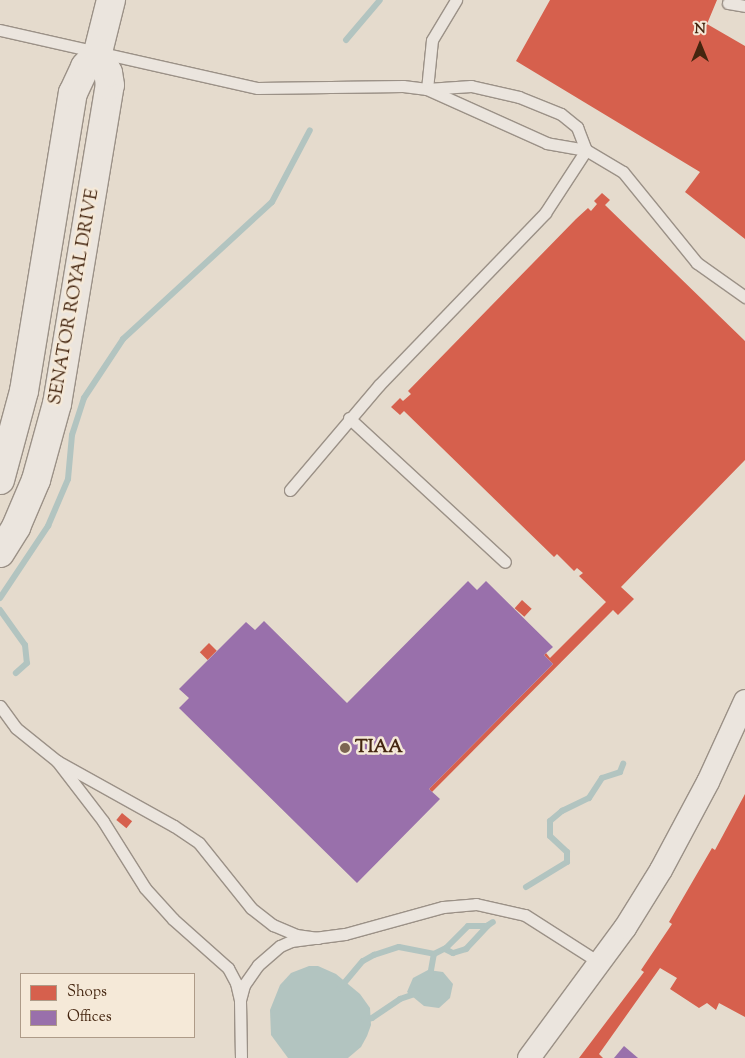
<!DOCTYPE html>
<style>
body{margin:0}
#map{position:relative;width:745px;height:1058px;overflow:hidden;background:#e5dbcd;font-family:"Sorts Mill Goudy",serif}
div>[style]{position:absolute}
.water>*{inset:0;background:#b2c4c0}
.shops>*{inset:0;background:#d6604d;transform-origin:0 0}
.offices>*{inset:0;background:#9970ab}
.stream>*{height:6px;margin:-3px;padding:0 3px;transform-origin:3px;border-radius:3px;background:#b2c4c0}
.roads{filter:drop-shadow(1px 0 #9b9187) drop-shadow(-1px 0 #9b9187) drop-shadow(0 1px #9b9187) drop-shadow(0 -1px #9b9187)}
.lane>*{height:11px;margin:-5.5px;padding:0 5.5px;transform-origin:5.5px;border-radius:5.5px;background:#ebe5de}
.street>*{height:22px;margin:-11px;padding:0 11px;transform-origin:11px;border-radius:11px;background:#ebe5de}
.secondary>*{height:28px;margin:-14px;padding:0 14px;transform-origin:14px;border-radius:14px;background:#ebe5de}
.dots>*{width:14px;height:14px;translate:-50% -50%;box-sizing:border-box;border:2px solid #f5e9d8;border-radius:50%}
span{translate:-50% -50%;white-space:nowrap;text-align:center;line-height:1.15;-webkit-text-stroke:5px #f5e9d8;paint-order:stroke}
.street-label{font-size:18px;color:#44250f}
.poi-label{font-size:18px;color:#44250f;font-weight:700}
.left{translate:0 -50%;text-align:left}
.legend{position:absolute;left:20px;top:973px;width:175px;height:65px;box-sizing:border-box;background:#f5e9d8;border:1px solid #ae9b88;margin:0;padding:6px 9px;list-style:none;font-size:15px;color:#44250f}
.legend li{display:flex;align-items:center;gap:10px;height:25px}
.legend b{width:25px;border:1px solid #ae9b88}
.north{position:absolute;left:675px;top:20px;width:50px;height:50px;-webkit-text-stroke:4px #f5e9d8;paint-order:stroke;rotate:0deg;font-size:14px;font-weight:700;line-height:20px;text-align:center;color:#44250f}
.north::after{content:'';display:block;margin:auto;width:18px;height:22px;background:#44250f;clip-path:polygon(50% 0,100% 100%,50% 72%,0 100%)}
</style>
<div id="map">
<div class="water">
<i style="clip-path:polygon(309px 966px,318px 966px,336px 974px,360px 994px,370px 1008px,371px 1025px,367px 1036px,361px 1047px,348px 1058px,288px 1058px,271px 1035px,270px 1010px,280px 985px,291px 973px)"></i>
<i style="clip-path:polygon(428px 970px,443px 972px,453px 984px,450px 998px,439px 1008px,424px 1006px,407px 992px,413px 978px)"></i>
</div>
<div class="shops">
<i style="clip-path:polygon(550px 0,717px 0,707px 24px,745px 46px,745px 239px,685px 192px,700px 172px,516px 61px)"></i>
<i style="clip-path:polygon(602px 193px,610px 200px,605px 205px,745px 341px,745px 460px,621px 587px,634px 599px,618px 615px,613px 610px,432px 792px,429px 789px,553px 664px,544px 655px,546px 653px,550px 658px,606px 602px,579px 576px,583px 573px,577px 568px,574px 571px,557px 554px,554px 557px,404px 411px,400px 415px,391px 407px,400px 398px,403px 401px,411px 394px,408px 391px,576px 219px,588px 208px,591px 211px,597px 204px,594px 201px)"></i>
<i style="left:522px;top:600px;width:13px;height:11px;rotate:42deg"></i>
<i style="left:209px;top:643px;width:11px;height:13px;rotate:45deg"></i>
<i style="clip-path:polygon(745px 794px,745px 1017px,719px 1003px,716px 1010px,707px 1003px,699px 1008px,670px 989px,677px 978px,660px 968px,599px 1054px,603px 1058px,579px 1058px,644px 972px,641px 970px,672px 924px,669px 922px,712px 848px,715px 850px)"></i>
<i style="left:122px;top:813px;width:13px;height:9px;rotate:39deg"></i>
</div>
<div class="offices">
<i style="clip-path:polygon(468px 581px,477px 590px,486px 581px,553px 647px,544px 655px,553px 664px,429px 789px,440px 799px,357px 883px,179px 708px,189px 698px,179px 689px,246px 622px,255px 630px,264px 621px,347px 703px)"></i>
<i style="clip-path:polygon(624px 1046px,638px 1058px,614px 1058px)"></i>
</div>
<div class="stream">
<i style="left:346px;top:40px;width:52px;rotate:-49.6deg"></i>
<i style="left:0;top:598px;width:87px;rotate:-56.3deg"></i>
<i style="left:48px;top:526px;width:51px;rotate:-66.9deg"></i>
<i style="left:68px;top:479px;width:44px;rotate:-84.8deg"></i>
<i style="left:72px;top:435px;width:39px;rotate:-72deg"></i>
<i style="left:84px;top:398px;width:71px;rotate:-56.5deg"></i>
<i style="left:123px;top:339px;width:202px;rotate:-42.6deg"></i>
<i style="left:272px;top:202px;width:81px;rotate:-62.2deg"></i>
<i style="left:0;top:610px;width:43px;rotate:54.5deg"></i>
<i style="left:25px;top:645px;width:18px;rotate:84deg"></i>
<i style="left:27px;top:663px;width:15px;rotate:138deg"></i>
<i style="left:526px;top:887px;width:48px;rotate:-31.4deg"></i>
<i style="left:567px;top:862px;width:10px;rotate:-90deg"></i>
<i style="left:567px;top:852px;width:23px;rotate:-137deg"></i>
<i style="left:550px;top:836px;width:15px;rotate:-90deg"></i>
<i style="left:550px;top:821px;width:16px;rotate:-40deg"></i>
<i style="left:562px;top:811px;width:30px;rotate:-26deg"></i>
<i style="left:589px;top:798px;width:24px;rotate:-57deg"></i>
<i style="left:602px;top:778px;width:19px;rotate:-18deg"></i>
<i style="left:620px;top:772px;width:9px;rotate:-69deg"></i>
<i style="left:445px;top:949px;width:9px;rotate:27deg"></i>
<i style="left:453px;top:953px;width:14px;rotate:-17deg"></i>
<i style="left:466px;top:949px;width:33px;rotate:-47deg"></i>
<i style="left:430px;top:976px;width:22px;rotate:-80deg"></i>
<i style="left:340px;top:988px;width:35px;rotate:-50deg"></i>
<i style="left:363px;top:961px;width:13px;rotate:-29deg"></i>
<i style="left:374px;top:955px;width:26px;rotate:-18deg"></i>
<i style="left:399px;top:947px;width:36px;rotate:11deg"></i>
<i style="left:434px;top:954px;width:13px;rotate:-27deg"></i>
<i style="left:446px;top:948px;width:31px;rotate:-45deg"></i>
<i style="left:468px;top:926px;width:19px"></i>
<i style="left:487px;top:926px;width:7px;rotate:-34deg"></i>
<i style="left:364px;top:1020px;width:8px;rotate:-14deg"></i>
<i style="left:372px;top:1018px;width:34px;rotate:-34deg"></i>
<i style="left:400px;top:999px;width:18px;rotate:-19deg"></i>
</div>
<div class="roads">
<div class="lane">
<i style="left:728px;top:3px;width:17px;rotate:10deg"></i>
<i style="left:0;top:30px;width:264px;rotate:12.7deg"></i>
<i style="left:258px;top:88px;width:145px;rotate:-0.8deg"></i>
<i style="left:403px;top:86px;width:24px;rotate:7deg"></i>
<i style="left:427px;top:89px;width:49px;rotate:-84.2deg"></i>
<i style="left:432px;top:40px;width:47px;rotate:-59deg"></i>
<i style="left:471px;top:86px;width:49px;rotate:12.9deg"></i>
<i style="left:519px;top:97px;width:45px;rotate:22deg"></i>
<i style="left:561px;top:114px;width:21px;rotate:39deg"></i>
<i style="left:577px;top:127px;width:25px;rotate:69deg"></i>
<i style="left:586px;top:150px;width:40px;rotate:-170deg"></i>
<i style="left:547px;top:143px;width:132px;rotate:-155.8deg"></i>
<i style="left:427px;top:89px;width:44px;rotate:-3.9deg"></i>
<i style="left:349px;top:418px;width:212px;rotate:42.7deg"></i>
<i style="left:290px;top:490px;width:138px;rotate:-49.7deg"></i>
<i style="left:379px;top:385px;width:239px;rotate:-46deg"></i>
<i style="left:545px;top:213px;width:75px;rotate:-56.9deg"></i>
<i style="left:586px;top:150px;width:43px;rotate:30.7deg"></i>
<i style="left:623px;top:172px;width:117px;rotate:50.9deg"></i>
<i style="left:697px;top:263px;width:59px;rotate:35.3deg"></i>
<i style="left:0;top:706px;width:27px;rotate:54deg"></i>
<i style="left:16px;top:728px;width:53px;rotate:38.8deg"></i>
<i style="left:240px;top:1000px;width:17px;rotate:-103deg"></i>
<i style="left:236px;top:983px;width:17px;rotate:-118deg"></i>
<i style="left:228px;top:968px;width:74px;rotate:-138.3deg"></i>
<i style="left:173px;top:919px;width:42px;rotate:-132.1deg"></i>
<i style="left:145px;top:888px;width:79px;rotate:-122.1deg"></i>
<i style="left:103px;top:821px;width:76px;rotate:-127.5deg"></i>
<i style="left:57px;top:761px;width:134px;rotate:29.1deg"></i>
<i style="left:174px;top:826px;width:30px;rotate:34deg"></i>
<i style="left:199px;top:843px;width:83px;rotate:51.3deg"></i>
<i style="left:251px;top:908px;width:28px;rotate:38deg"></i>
<i style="left:273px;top:925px;width:25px;rotate:23deg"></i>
<i style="left:296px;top:935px;width:22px;rotate:8deg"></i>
<i style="left:241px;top:1058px;width:58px;rotate:-91deg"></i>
<i style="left:240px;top:1000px;width:16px;rotate:-75deg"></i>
<i style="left:244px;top:985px;width:24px;rotate:-55deg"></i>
<i style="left:258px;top:965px;width:29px;rotate:-41deg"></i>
<i style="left:280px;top:946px;width:12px;rotate:-24deg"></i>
<i style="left:291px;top:941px;width:54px;rotate:-7.4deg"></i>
<i style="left:345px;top:934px;width:102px;rotate:-15.4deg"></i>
<i style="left:443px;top:907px;width:33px;rotate:-5deg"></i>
<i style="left:476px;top:904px;width:50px;rotate:12.7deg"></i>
<i style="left:525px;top:915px;width:89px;rotate:32.6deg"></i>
</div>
<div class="street">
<i style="left:529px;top:1058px;width:162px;rotate:-53.6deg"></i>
<i style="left:625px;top:928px;width:68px;rotate:-58.2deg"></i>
<i style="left:661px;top:870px;width:100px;rotate:-61.9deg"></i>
<i style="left:708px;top:782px;width:89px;rotate:-65.4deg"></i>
</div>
<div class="secondary">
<i style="left:0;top:480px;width:92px;rotate:-74.9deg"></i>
<i style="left:24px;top:391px;width:302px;rotate:-80.7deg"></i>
<i style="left:73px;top:93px;width:29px;rotate:-65deg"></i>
<i style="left:85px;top:67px;width:20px;rotate:-49deg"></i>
<i style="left:98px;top:52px;width:54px;rotate:-76deg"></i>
<i style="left:0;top:553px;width:31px;rotate:-58deg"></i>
<i style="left:16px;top:527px;width:51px;rotate:-66.9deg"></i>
<i style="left:36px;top:480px;width:79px;rotate:-74.6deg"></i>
<i style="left:57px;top:404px;width:323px;rotate:-80.6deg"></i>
<i style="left:110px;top:85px;width:12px;rotate:-99deg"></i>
<i style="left:108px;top:73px;width:23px;rotate:-115deg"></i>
</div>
</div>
<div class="dots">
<i style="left:345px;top:748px;background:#7c6552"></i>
</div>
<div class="street-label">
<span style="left:75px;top:297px;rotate:-80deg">SENATOR ROYAL DRIVE</span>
</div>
<div class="poi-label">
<span class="left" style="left:355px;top:748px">TIAA</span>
</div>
<ul class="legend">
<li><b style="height:14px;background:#d6604d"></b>Shops</li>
<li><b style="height:14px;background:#9970ab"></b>Offices</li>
</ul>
<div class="north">N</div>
</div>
